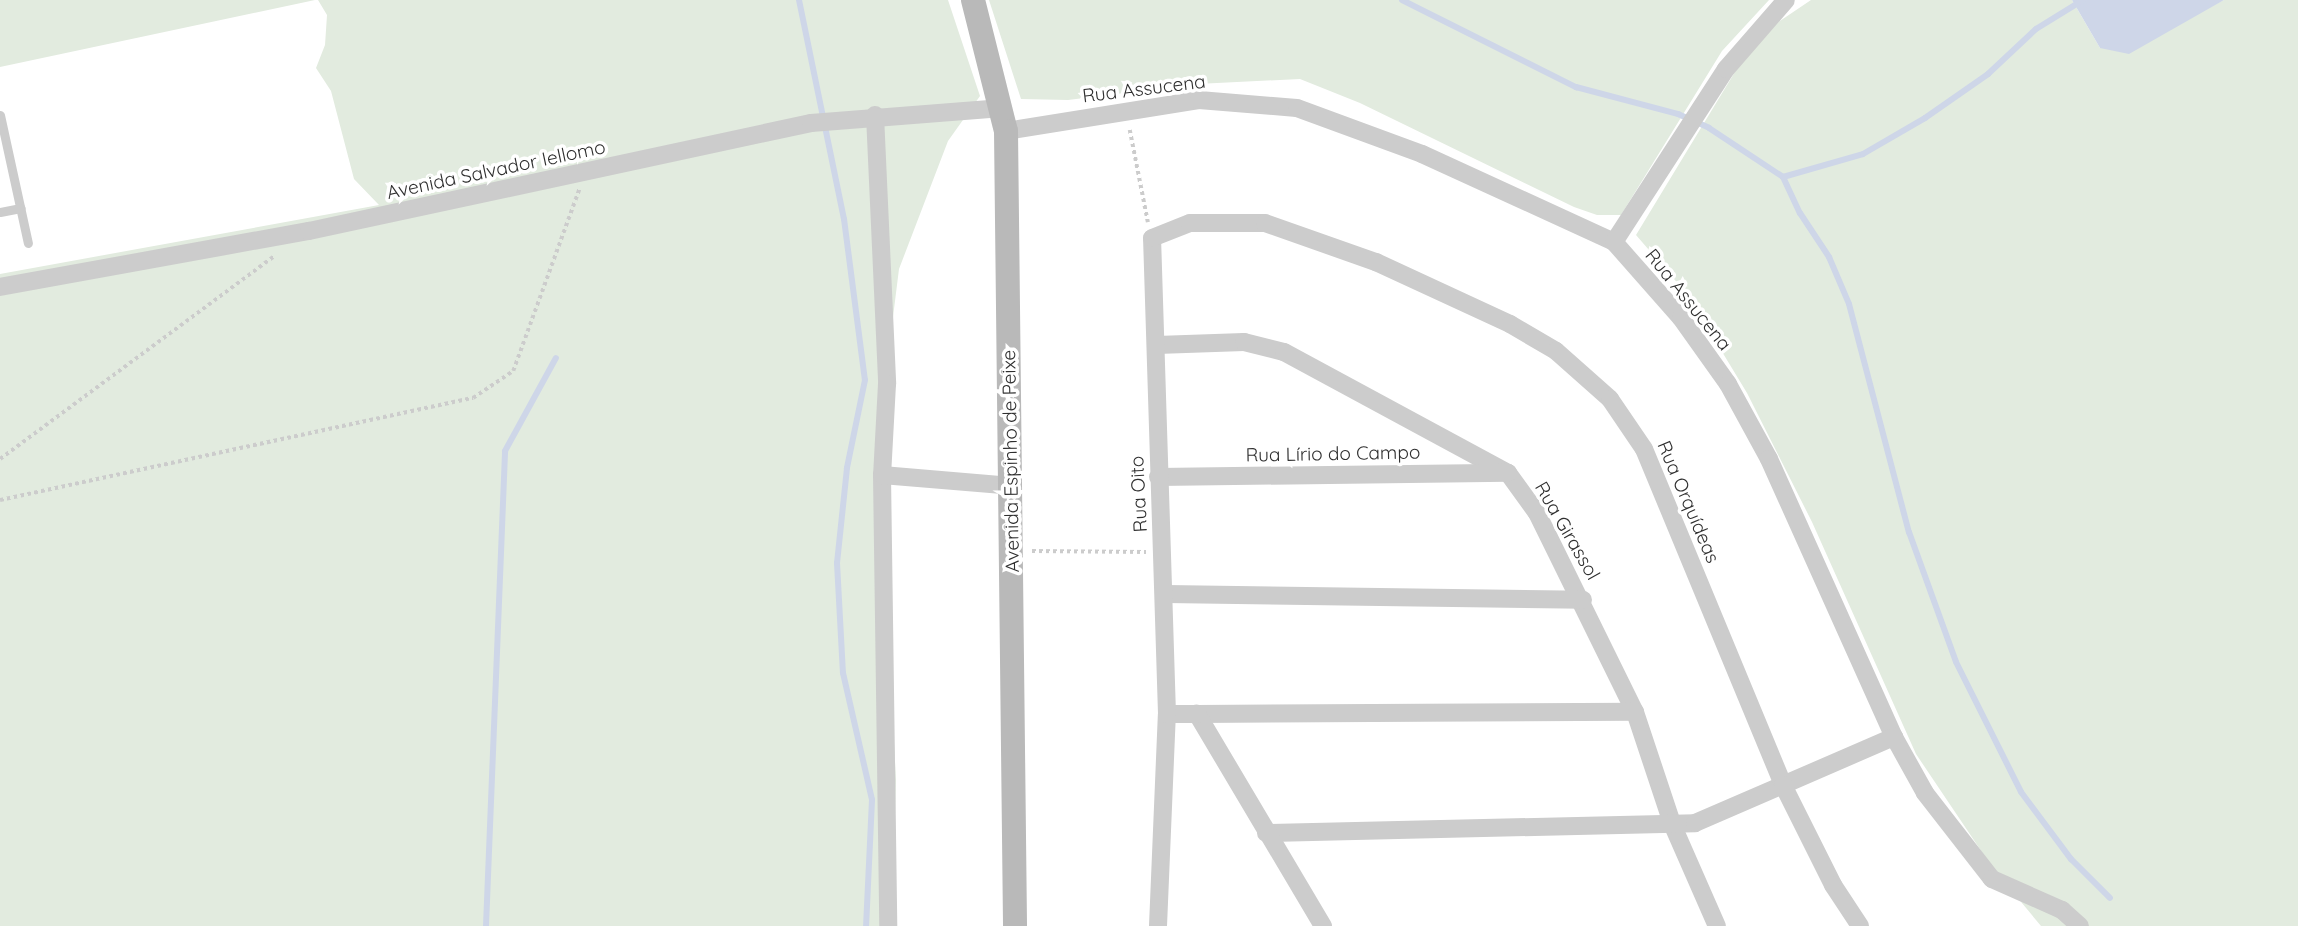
<!DOCTYPE html>
<meta charset="utf-8">
<style>
body{margin:0}
#map{position:relative;width:2298px;height:926px;overflow:hidden;background:#fff;font-family:Quicksand,sans-serif}
div>[style]{position:absolute}
.green>*{inset:0;background:#e2ebdf}
.water>*{inset:0;background:#ced6e8}
.stream>*{height:6px;margin:-3px;padding:0 3px;transform-origin:3px;border-radius:3px;background:#ced6e8}
.path>*{height:3.5px;margin-top:-1.75px;transform-origin:0;background:repeating-linear-gradient(90deg,#ccc 0 3.5px,transparent 0 7px)}
.lane>*{height:9px;margin:-4.5px;padding:0 4.5px;transform-origin:4.5px;border-radius:4.5px;background:#ccc}
.street>*{height:18px;margin:-9px;padding:0 9px;transform-origin:9px;border-radius:9px;background:#ccc}
.secondary>*{height:24px;margin:-12px;padding:0 12px;transform-origin:12px;border-radius:12px;background:#b9b9b9}
span{translate:-50% -50%;white-space:nowrap;text-align:center;line-height:1.15;-webkit-text-stroke:7px #fff;paint-order:stroke}
.street-label{font-size:19px;color:#2f2f2f}
</style>
<div id="map">
<div class="green">
<i style="clip-path:polygon(0 0,315px 0,0 67px)"></i>
<i style="clip-path:polygon(318px 0,948px 0,980px 96px,948px 141px,899px 269px,887px 365px,881px 496px,896px 780px,892px 926px,0 926px,0 274px,379px 205px,354px 179px,331px 91px,316px 68px,325px 45px,327px 15px)"></i>
<i style="clip-path:polygon(989px 0,1769px 0,1722px 51px,1621px 215px,1597px 215px,1574px 207px,1360px 103px,1300px 79px,1197px 84px,1068px 100px,1021px 99px)"></i>
<i style="clip-path:polygon(1811px 0,2072px 0,2100px 48px,2176px 23px,2224px 0,2298px 0,2298px 926px,2041px 926px,1992px 867px,1916px 754px,1812px 522px,1747px 393px,1687px 294px,1636px 235px,1741px 62px,1777px 23px)"></i>
</div>
<div class="water">
<i style="clip-path:polygon(2072px 0,2224px 0,2129px 54px,2100px 48px)"></i>
</div>
<div class="stream">
<i style="left:799px;top:0;width:224px;rotate:78.4deg"></i>
<i style="left:844px;top:219px;width:162px;rotate:82.6deg"></i>
<i style="left:865px;top:380px;width:90px;rotate:101.6deg"></i>
<i style="left:847px;top:468px;width:96px;rotate:96deg"></i>
<i style="left:837px;top:563px;width:110px;rotate:86.9deg"></i>
<i style="left:843px;top:673px;width:130px;rotate:77.1deg"></i>
<i style="left:872px;top:800px;width:126px;rotate:92.7deg"></i>
<i style="left:1402px;top:0;width:195px;rotate:26.6deg"></i>
<i style="left:1576px;top:87px;width:106px;rotate:14.8deg"></i>
<i style="left:1678px;top:114px;width:34px;rotate:24deg"></i>
<i style="left:1709px;top:128px;width:89px;rotate:33.5deg"></i>
<i style="left:1783px;top:177px;width:40px;rotate:65deg"></i>
<i style="left:1800px;top:213px;width:53px;rotate:56.6deg"></i>
<i style="left:1829px;top:257px;width:51px;rotate:66.9deg"></i>
<i style="left:1849px;top:304px;width:236px;rotate:75.3deg"></i>
<i style="left:1909px;top:532px;width:138px;rotate:70.1deg"></i>
<i style="left:1956px;top:662px;width:145px;rotate:63.4deg"></i>
<i style="left:2021px;top:792px;width:84px;rotate:53.3deg"></i>
<i style="left:2071px;top:859px;width:55px;rotate:45deg"></i>
<i style="left:1783px;top:177px;width:83px;rotate:-16deg"></i>
<i style="left:1863px;top:154px;width:72px;rotate:-30.1deg"></i>
<i style="left:1925px;top:118px;width:77px;rotate:-34.9deg"></i>
<i style="left:1988px;top:74px;width:66px;rotate:-43.2deg"></i>
<i style="left:2036px;top:29px;width:55px;rotate:-31.7deg"></i>
<i style="left:486px;top:926px;width:475px;rotate:-87.7deg"></i>
<i style="left:505px;top:451px;width:106px;rotate:-61.3deg"></i>
</div>
<div class="path">
<i style="left:1130px;top:130px;width:94px;rotate:78.9deg"></i>
<i style="left:0;top:459px;width:341px;rotate:-36.5deg"></i>
<i style="left:0;top:500px;width:484px;rotate:-12.2deg"></i>
<i style="left:473px;top:398px;width:48px;rotate:-34deg"></i>
<i style="left:513px;top:371px;width:193px;rotate:-70deg"></i>
<i style="left:1032px;top:551px;width:114px;rotate:0.5deg"></i>
</div>
<div class="lane">
<i style="left:0;top:115px;width:131px;rotate:77.7deg"></i>
<i style="left:0;top:212px;width:21px;rotate:-11deg"></i>
</div>
<div class="street">
<i style="left:875px;top:115px;width:269px;rotate:87.4deg"></i>
<i style="left:887px;top:384px;width:91px;rotate:93.1deg"></i>
<i style="left:882px;top:475px;width:451px;rotate:89.2deg"></i>
<i style="left:1006px;top:131px;width:195px;rotate:-9.1deg"></i>
<i style="left:1199px;top:100px;width:98px;rotate:4.7deg"></i>
<i style="left:1297px;top:108px;width:133px;rotate:20.2deg"></i>
<i style="left:1422px;top:154px;width:211px;rotate:24.6deg"></i>
<i style="left:1614px;top:242px;width:101px;rotate:48.6deg"></i>
<i style="left:1681px;top:318px;width:81px;rotate:54.5deg"></i>
<i style="left:1728px;top:384px;width:85px;rotate:61.3deg"></i>
<i style="left:1769px;top:459px;width:305px;rotate:65.8deg"></i>
<i style="left:1894px;top:737px;width:64px;rotate:61deg"></i>
<i style="left:1925px;top:793px;width:109px;rotate:52.1deg"></i>
<i style="left:1992px;top:879px;width:77px;rotate:23.9deg"></i>
<i style="left:2062px;top:910px;width:24px;rotate:42deg"></i>
<i style="left:1614px;top:242px;width:206px;rotate:-57.1deg"></i>
<i style="left:1726px;top:69px;width:91px;rotate:-49deg"></i>
<i style="left:0;top:287px;width:314px;rotate:-10.3deg"></i>
<i style="left:309px;top:231px;width:513px;rotate:-12.14deg"></i>
<i style="left:811px;top:123px;width:192px;rotate:-4.5deg"></i>
<i style="left:1157px;top:345px;width:87px;rotate:-2deg"></i>
<i style="left:1244px;top:342px;width:41px;rotate:14deg"></i>
<i style="left:1284px;top:352px;width:255px;rotate:28.4deg"></i>
<i style="left:1508px;top:473px;width:49px;rotate:54.1deg"></i>
<i style="left:1537px;top:513px;width:222px;rotate:63.8deg"></i>
<i style="left:1635px;top:712px;width:120px;rotate:71.6deg"></i>
<i style="left:1673px;top:826px;width:109px;rotate:66.3deg"></i>
<i style="left:882px;top:475px;width:130px;rotate:4.8deg"></i>
<i style="left:1158px;top:477px;width:350px;rotate:-0.7deg"></i>
<i style="left:1166px;top:594px;width:417px;rotate:0.8deg"></i>
<i style="left:1197px;top:714px;width:438px;rotate:-0.3deg"></i>
<i style="left:1266px;top:833px;width:429px;rotate:-1.3deg"></i>
<i style="left:1695px;top:823px;width:217px;rotate:-23.4deg"></i>
<i style="left:1158px;top:926px;width:212px;rotate:-87.6deg"></i>
<i style="left:1323px;top:926px;width:247px;rotate:-120.7deg"></i>
<i style="left:1197px;top:714px;width:30px;rotate:180deg"></i>
<i style="left:1167px;top:714px;width:476px;rotate:-91.8deg"></i>
<i style="left:1152px;top:238px;width:41px;rotate:-21.5deg"></i>
<i style="left:1190px;top:223px;width:75px"></i>
<i style="left:1265px;top:223px;width:118px;rotate:19.4deg"></i>
<i style="left:1376px;top:262px;width:148px;rotate:24.8deg"></i>
<i style="left:1510px;top:324px;width:53px;rotate:30.4deg"></i>
<i style="left:1556px;top:351px;width:72px;rotate:41.6deg"></i>
<i style="left:1610px;top:399px;width:60px;rotate:55.8deg"></i>
<i style="left:1644px;top:449px;width:364px;rotate:67.5deg"></i>
<i style="left:1783px;top:785px;width:112px;rotate:63.4deg"></i>
<i style="left:1833px;top:885px;width:49px;rotate:56.6deg"></i>
</div>
<div class="secondary">
<i style="left:973px;top:0;width:135px;rotate:75.9deg"></i>
<i style="left:1006px;top:131px;width:795px;rotate:89.35deg"></i>
</div>
<div class="street-label">
<span style="left:1144px;top:89px;rotate:-7deg">Rua Assucena</span>
<span style="left:496px;top:170px;rotate:-12deg">Avenida Salvador Iellomo</span>
<span style="left:1688px;top:300px;rotate:51deg">Rua Assucena</span>
<span style="left:1333px;top:454px;rotate:-1deg">Rua Lírio do Campo</span>
<span style="left:1011px;top:461px;rotate:-91deg">Avenida Espinho de Peixe</span>
<span style="left:1139px;top:494px;rotate:-93deg">Rua Oito</span>
<span style="left:1688px;top:502px;rotate:67deg">Rua Orquídeas</span>
<span style="left:1567px;top:531px;rotate:60deg">Rua Girassol</span>
</div>
</div>
